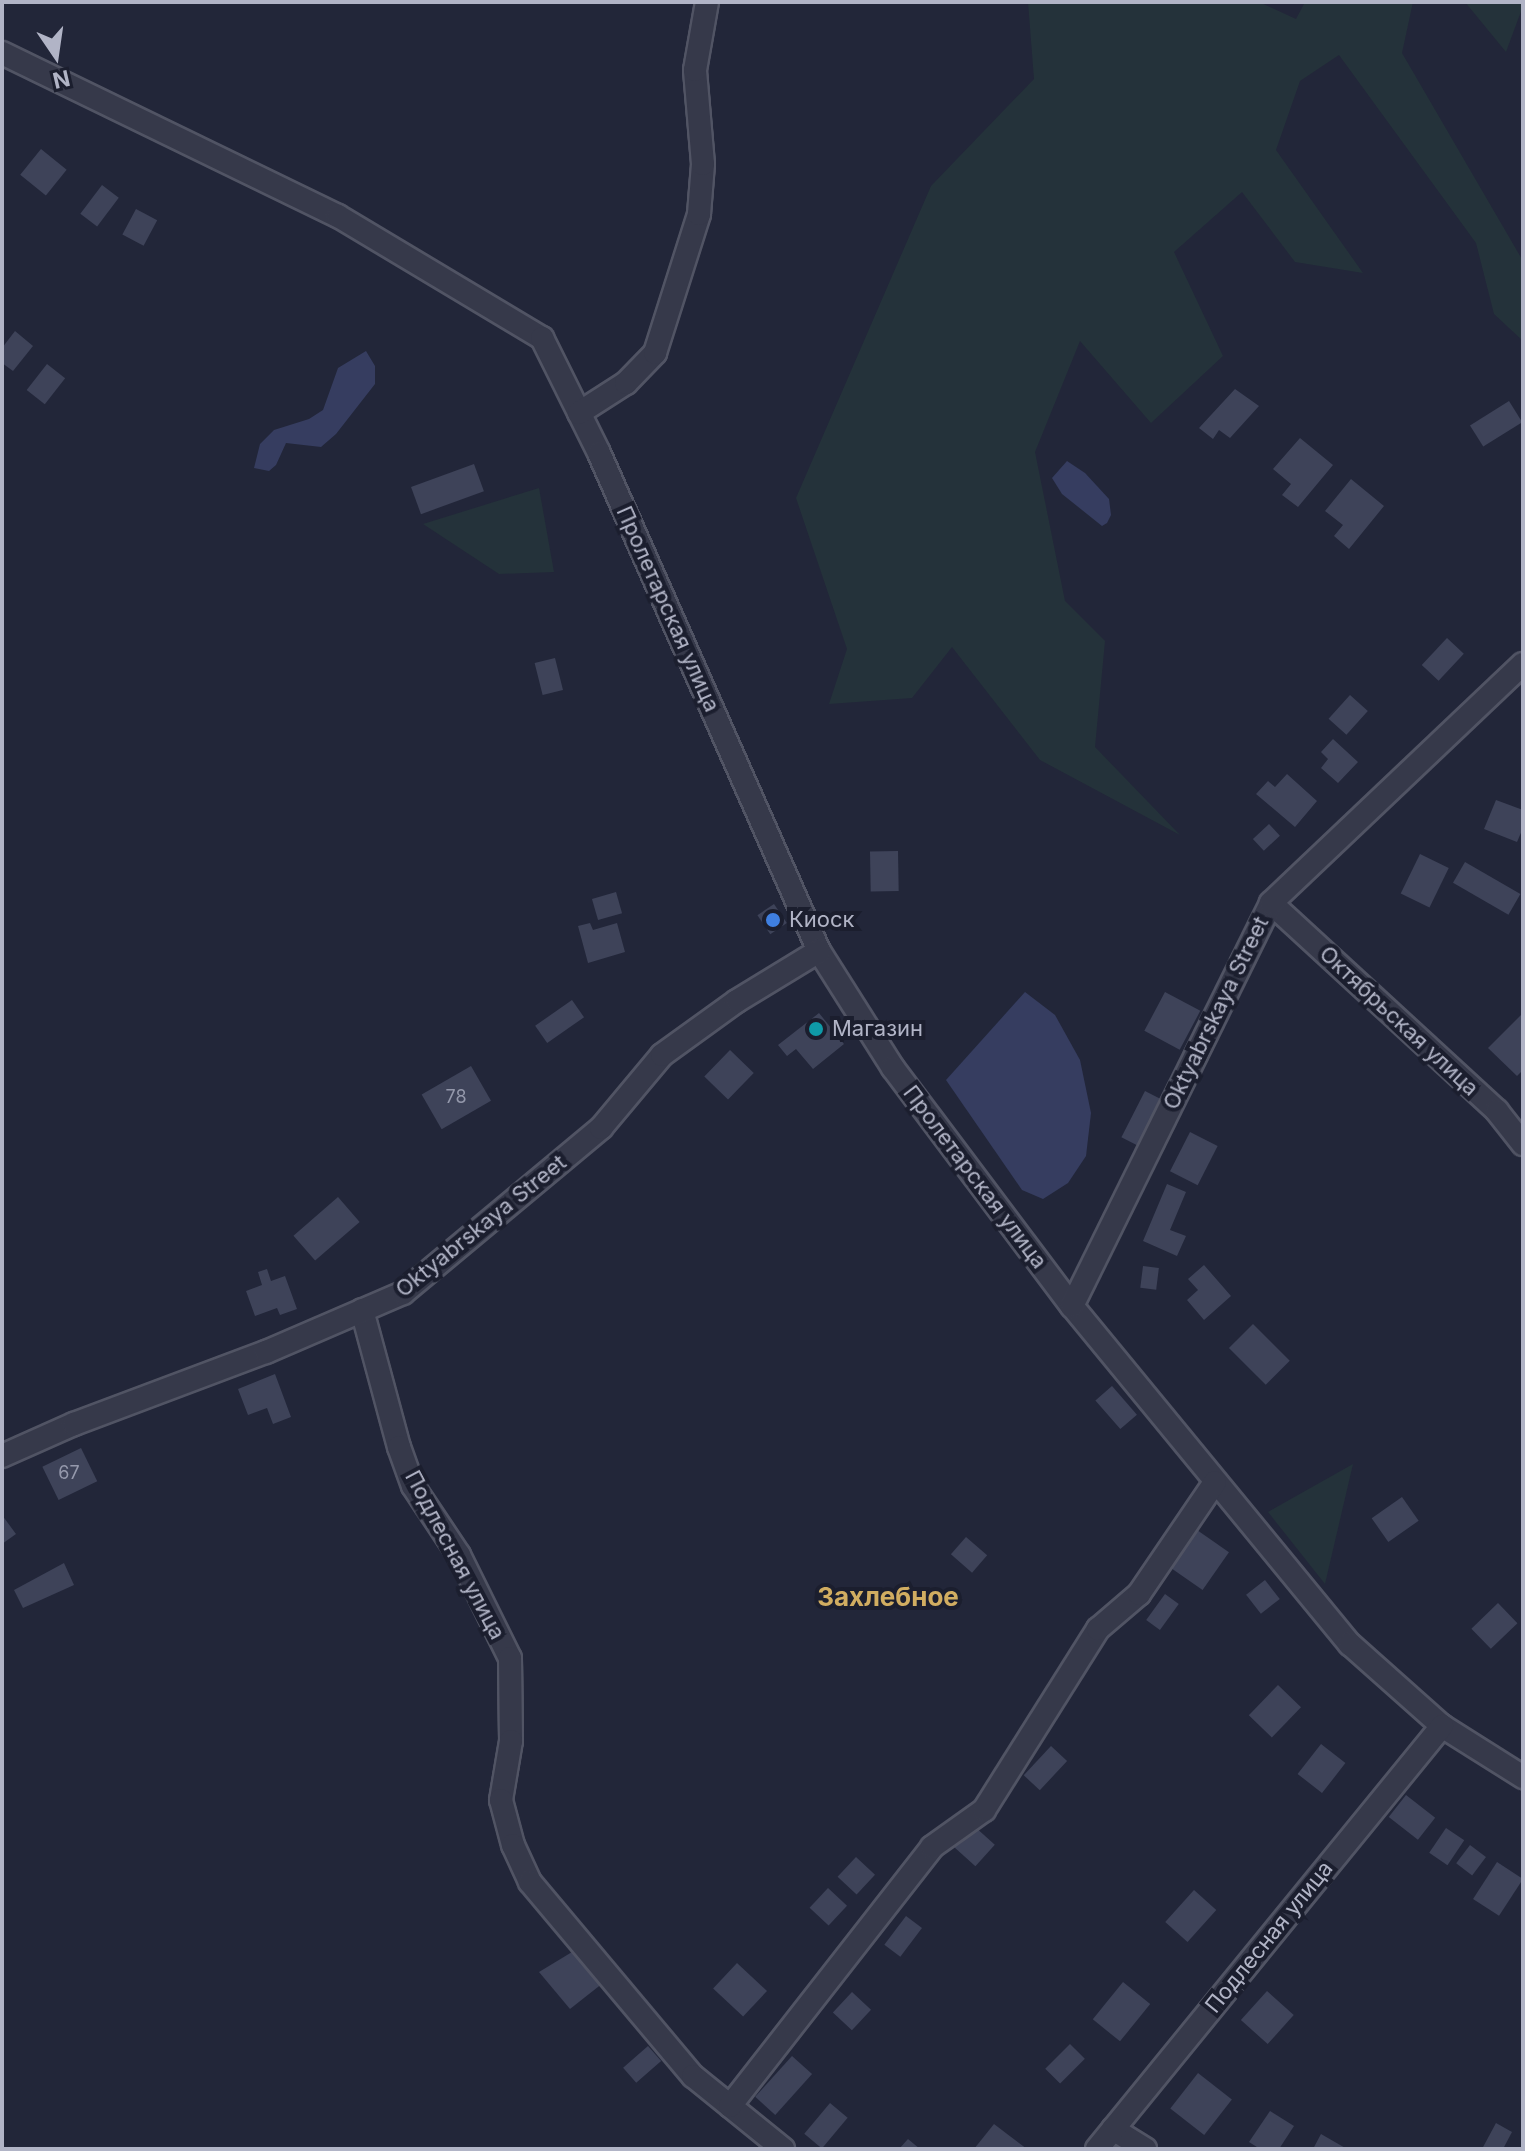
<!DOCTYPE html>
<meta charset="utf-8">
<style>
body{margin:0}
#map{position:relative;width:1525px;height:2151px;overflow:hidden;background:#222639;font-family:Inter,sans-serif}
div>[style]{position:absolute}
.green>*{inset:0;background:#24323a}
.water>*{inset:0;background:#363d60}
.building>*{inset:0;background:#3e4359;transform-origin:0 0}
.roads{filter:drop-shadow(2px 0 #515464) drop-shadow(-2px 0 #515464) drop-shadow(0 2px #515464) drop-shadow(0 -2px #515464)}
.minor>*{height:22px;margin:-11px;padding:0 11px;transform-origin:11px;border-radius:11px;background:#36394a}
.dots>*{width:22px;height:22px;translate:-50% -50%;box-sizing:border-box;border:4px solid #1b1e2e;border-radius:50%}
span{translate:-50% -50%;white-space:nowrap;text-align:center;line-height:1.15;-webkit-text-stroke:8px #1b1e2e;paint-order:stroke}
.number-label{font-size:18px;color:#9498ab}
.number-label span{-webkit-text-stroke-width:0}
.street-label{font-size:22px;color:#b1b4c6}
.poi-label{font-size:22px;color:#b1b4c6}
.left{translate:0 -50%;text-align:left}
.quarter-label{font-size:26px;color:#d1ad61;font-weight:700}
.frame{position:absolute;inset:0;border:4px solid #b1b4c6;pointer-events:none}
.north{position:absolute;left:16px;top:16px;width:80px;height:80px;-webkit-text-stroke:6px #1b1e2e;paint-order:stroke;rotate:167deg;font-size:22px;font-weight:700;line-height:32px;text-align:center;color:#b1b4c6}
.north::after{content:'';display:block;margin:auto;width:28px;height:36px;background:#b1b4c6;clip-path:polygon(50% 0,100% 100%,50% 72%,0 100%)}
</style>
<div id="map">
<div class="green">
<i style="clip-path:polygon(1028px 2px,1259px 2px,1296px 19px,1305px 2px,1413px 2px,1402px 53px,1523px 261px,1523px 341px,1494px 314px,1476px 243px,1339px 55px,1300px 81px,1276px 150px,1363px 273px,1295px 262px,1242px 192px,1174px 252px,1223px 356px,1151px 423px,1080px 341px,1035px 452px,1065px 601px,1105px 641px,1095px 747px,1180px 835px,1040px 760px,952px 647px,912px 698px,829px 704px,847px 649px,796px 498px,931px 186px,1034px 79px)"></i>
<i style="clip-path:polygon(1465px 2px,1519px 2px,1523px 6px,1506px 52px)"></i>
<i style="clip-path:polygon(539px 488px,554px 572px,499px 574px,423px 524px)"></i>
<i style="clip-path:polygon(1353px 1464px,1325px 1584px,1268px 1512px)"></i>
</div>
<div class="water">
<i style="clip-path:polygon(366px 351px,375px 366px,375px 384px,336px 434px,321px 447px,286px 443px,276px 465px,269px 471px,254px 468px,260px 444px,274px 430px,309px 419px,323px 410px,338px 368px)"></i>
<i style="clip-path:polygon(1067px 461px,1085px 473px,1109px 499px,1111px 515px,1107px 523px,1102px 526px,1062px 494px,1052px 478px)"></i>
<i style="clip-path:polygon(1025px 992px,1055px 1015px,1080px 1060px,1091px 1113px,1086px 1156px,1068px 1183px,1043px 1199px,1022px 1190px,946px 1080px)"></i>
</div>
<div class="building">
<i style="left:41px;top:149px;width:33px;height:33px;rotate:39deg"></i>
<i style="left:102px;top:185px;width:21px;height:36px;rotate:37deg"></i>
<i style="left:136px;top:209px;width:24px;height:29px;rotate:28deg"></i>
<i style="clip-path:polygon(15px 331px,33px 346px,13px 371px,2px 363px,2px 348px)"></i>
<i style="left:47px;top:364px;width:23px;height:33px;rotate:38deg"></i>
<i style="clip-path:polygon(1235px 389px,1259px 406px,1230px 438px,1219px 430px,1213px 439px,1199px 428px)"></i>
<i style="left:1509px;top:401px;width:25px;height:46px;rotate:58deg"></i>
<i style="clip-path:polygon(1300px 438px,1333px 465px,1298px 507px,1282px 495px,1291px 484px,1273px 469px)"></i>
<i style="left:474px;top:464px;width:29px;height:67px;rotate:70deg"></i>
<i style="clip-path:polygon(1351px 479px,1384px 506px,1349px 549px,1334px 536px,1343px 525px,1325px 511px)"></i>
<i style="left:1447px;top:638px;width:23px;height:37px;rotate:43deg"></i>
<i style="left:555px;top:658px;width:33px;height:21px;rotate:76deg"></i>
<i style="left:1350px;top:695px;width:24px;height:32px;rotate:42deg"></i>
<i style="clip-path:polygon(1333px 739px,1358px 762px,1338px 783px,1321px 768px,1328px 759px,1321px 752px)"></i>
<i style="clip-path:polygon(1287px 774px,1317px 801px,1295px 827px,1256px 794px,1268px 781px,1275px 787px)"></i>
<i style="clip-path:polygon(1496px 800px,1523px 810px,1523px 828px,1517px 842px,1484px 829px)"></i>
<i style="left:1269px;top:824px;width:16px;height:22px;rotate:47deg"></i>
<i style="left:898px;top:851px;width:40px;height:28px;rotate:89deg"></i>
<i style="left:1420px;top:854px;width:32px;height:44px;rotate:26deg"></i>
<i style="left:1465px;top:862px;width:64px;height:24px;rotate:30deg"></i>
<i style="left:616px;top:892px;width:22px;height:25px;rotate:74deg"></i>
<i style="left:774px;top:904px;width:23px;height:20px;rotate:56deg"></i>
<i style="clip-path:polygon(590px 923px,593px 930px,617px 923px,625px 952px,588px 963px,578px 926px)"></i>
<i style="left:1165px;top:992px;width:40px;height:44px;rotate:28deg"></i>
<i style="left:572px;top:1000px;width:21px;height:45px;rotate:55deg"></i>
<i style="clip-path:polygon(819px 1013px,844px 1044px,813px 1069px,796px 1049px,787px 1056px,778px 1045px)"></i>
<i style="clip-path:polygon(1523px 1013px,1523px 1070px,1517px 1076px,1488px 1048px)"></i>
<i style="left:730px;top:1050px;width:33px;height:37px;rotate:44deg"></i>
<i style="left:471px;top:1066px;width:40px;height:57px;rotate:60deg"></i>
<i style="left:1145px;top:1091px;width:22px;height:52px;rotate:27deg"></i>
<i style="left:1190px;top:1132px;width:31px;height:44px;rotate:27deg"></i>
<i style="clip-path:polygon(1167px 1184px,1186px 1192px,1170px 1230px,1186px 1236px,1177px 1256px,1143px 1241px)"></i>
<i style="left:338px;top:1197px;width:33px;height:59px;rotate:49deg"></i>
<i style="clip-path:polygon(1204px 1265px,1231px 1296px,1204px 1320px,1187px 1300px,1198px 1290px,1188px 1279px)"></i>
<i style="left:1143px;top:1266px;width:16px;height:22px;rotate:7deg"></i>
<i style="clip-path:polygon(267px 1269px,271px 1281px,285px 1276px,297px 1309px,280px 1315px,277px 1308px,255px 1316px,246px 1291px,262px 1285px,258px 1272px)"></i>
<i style="left:1253px;top:1324px;width:52px;height:34px;rotate:45deg"></i>
<i style="clip-path:polygon(275px 1374px,291px 1417px,273px 1424px,267px 1408px,248px 1415px,238px 1389px)"></i>
<i style="left:1112px;top:1386px;width:38px;height:22px;rotate:49deg"></i>
<i style="left:81px;top:1448px;width:37px;height:43px;rotate:64deg"></i>
<i style="left:1402px;top:1497px;width:29px;height:37px;rotate:55deg"></i>
<i style="clip-path:polygon(2px 1515px,16px 1534px,2px 1544px)"></i>
<i style="left:1197px;top:1530px;width:39px;height:46px;rotate:35deg"></i>
<i style="left:966px;top:1537px;width:28px;height:23px;rotate:41deg"></i>
<i style="clip-path:polygon(64px 1563px,74px 1585px,23px 1608px,14px 1590px)"></i>
<i style="left:1265px;top:1580px;width:24px;height:24px;rotate:52deg"></i>
<i style="left:1165px;top:1594px;width:17px;height:32px;rotate:36deg"></i>
<i style="left:1498px;top:1603px;width:28px;height:37px;rotate:46deg"></i>
<i style="left:1278px;top:1685px;width:32px;height:42px;rotate:44deg"></i>
<i style="left:1321px;top:1744px;width:31px;height:38px;rotate:38deg"></i>
<i style="left:1051px;top:1746px;width:22px;height:40px;rotate:43deg"></i>
<i style="left:1406px;top:1795px;width:37px;height:28px;rotate:38deg"></i>
<i style="left:974px;top:1826px;width:28px;height:29px;rotate:42deg"></i>
<i style="left:1446px;top:1828px;width:22px;height:30px;rotate:34deg"></i>
<i style="left:1470px;top:1845px;width:20px;height:23px;rotate:37deg"></i>
<i style="left:856px;top:1857px;width:26px;height:27px;rotate:43deg"></i>
<i style="left:1497px;top:1862px;width:31px;height:44px;rotate:33deg"></i>
<i style="left:828px;top:1888px;width:26px;height:27px;rotate:43deg"></i>
<i style="left:1194px;top:1890px;width:30px;height:43px;rotate:42deg"></i>
<i style="left:906px;top:1916px;width:20px;height:36px;rotate:37deg"></i>
<i style="clip-path:polygon(577px 1949px,603px 1983px,570px 2009px,539px 1972px)"></i>
<i style="left:737px;top:1963px;width:41px;height:35px;rotate:43deg"></i>
<i style="left:1123px;top:1982px;width:35px;height:48px;rotate:39deg"></i>
<i style="left:1267px;top:1991px;width:36px;height:39px;rotate:42deg"></i>
<i style="left:852px;top:1992px;width:26px;height:28px;rotate:43deg"></i>
<i style="left:1070px;top:2044px;width:21px;height:35px;rotate:45deg"></i>
<i style="left:648px;top:2046px;width:20px;height:33px;rotate:49deg"></i>
<i style="left:792px;top:2056px;width:27px;height:55px;rotate:42deg"></i>
<i style="left:1198px;top:2073px;width:43px;height:45px;rotate:38deg"></i>
<i style="left:830px;top:2103px;width:23px;height:40px;rotate:40deg"></i>
<i style="clip-path:polygon(1270px 2111px,1294px 2126px,1279px 2149px,1260px 2149px,1249px 2142px)"></i>
<i style="clip-path:polygon(1496px 2123px,1512px 2132px,1503px 2149px,1482px 2149px)"></i>
<i style="clip-path:polygon(994px 2124px,1027px 2149px,974px 2149px)"></i>
<i style="clip-path:polygon(1321px 2134px,1347px 2149px,1313px 2149px)"></i>
<i style="clip-path:polygon(908px 2139px,920px 2149px,899px 2149px)"></i>
</div>
<div class="roads">
<div class="minor">
<i style="left:2px;top:53px;width:373px;rotate:25.9deg"></i>
<i style="left:338px;top:216px;width:238px;rotate:30.9deg"></i>
<i style="left:542px;top:338px;width:128px;rotate:63.6deg"></i>
<i style="left:599px;top:453px;width:544px;rotate:66.17deg"></i>
<i style="left:819px;top:951px;width:138px;rotate:57.7deg"></i>
<i style="left:893px;top:1068px;width:298px;rotate:53.1deg"></i>
<i style="left:1072px;top:1306px;width:438px;rotate:50.6deg"></i>
<i style="left:1350px;top:1644px;width:123px;rotate:41.7deg"></i>
<i style="left:1442px;top:1726px;width:96px;rotate:32.2deg"></i>
<i style="left:579px;top:413px;width:56px;rotate:-32.6deg"></i>
<i style="left:626px;top:383px;width:42px;rotate:-46deg"></i>
<i style="left:655px;top:353px;width:146px;rotate:-72.4deg"></i>
<i style="left:699px;top:214px;width:50px;rotate:-85.4deg"></i>
<i style="left:703px;top:164px;width:94px;rotate:-94.9deg"></i>
<i style="left:695px;top:70px;width:69px;rotate:-80deg"></i>
<i style="left:1271px;top:903px;width:307px;rotate:42.6deg"></i>
<i style="left:1497px;top:1111px;width:42px;rotate:51.8deg"></i>
<i style="left:1072px;top:1306px;width:449px;rotate:-63.7deg"></i>
<i style="left:1271px;top:903px;width:347px;rotate:-43.5deg"></i>
<i style="left:362px;top:1310px;width:142px;rotate:74.9deg"></i>
<i style="left:399px;top:1447px;width:41px;rotate:70.3deg"></i>
<i style="left:413px;top:1486px;width:83px;rotate:56.3deg"></i>
<i style="left:459px;top:1555px;width:115px;rotate:63.7deg"></i>
<i style="left:510px;top:1658px;width:83px;rotate:89.3deg"></i>
<i style="left:511px;top:1741px;width:60px;rotate:99.6deg"></i>
<i style="left:501px;top:1800px;width:47px;rotate:75.1deg"></i>
<i style="left:513px;top:1845px;width:41px;rotate:65.3deg"></i>
<i style="left:530px;top:1882px;width:253px;rotate:50deg"></i>
<i style="left:693px;top:2076px;width:116px;rotate:39deg"></i>
<i style="left:2px;top:1456px;width:79px;rotate:-24deg"></i>
<i style="left:74px;top:1424px;width:205px;rotate:-20.6deg"></i>
<i style="left:266px;top:1352px;width:149px;rotate:-23.3deg"></i>
<i style="left:403px;top:1293px;width:258px;rotate:-39.8deg"></i>
<i style="left:601px;top:1128px;width:95px;rotate:-50.1deg"></i>
<i style="left:662px;top:1055px;width:92px;rotate:-35.8deg"></i>
<i style="left:737px;top:1001px;width:96px;rotate:-31.4deg"></i>
<i style="left:730px;top:2106px;width:328px;rotate:-52deg"></i>
<i style="left:932px;top:1847px;width:64px;rotate:-35.4deg"></i>
<i style="left:984px;top:1810px;width:214px;rotate:-57.8deg"></i>
<i style="left:1098px;top:1629px;width:54px;rotate:-40.5deg"></i>
<i style="left:1139px;top:1594px;width:135px;rotate:-55.8deg"></i>
<i style="left:1113px;top:2129px;width:38px;rotate:32deg"></i>
<i style="left:1097px;top:2149px;width:546px;rotate:-50.8deg"></i>
</div>
</div>
<div class="dots">
<i style="left:773px;top:920px;background:#3f7fe0"></i>
<i style="left:816px;top:1029px;background:#0f9aa8"></i>
</div>
<div class="number-label">
<span style="left:456px;top:1097px">78</span>
<span style="left:69px;top:1473px">67</span>
</div>
<div class="street-label">
<span style="left:668px;top:609px;rotate:66deg">Пролетарская улица</span>
<span style="left:1216px;top:1013px;rotate:-64deg">Oktyabrskaya Street</span>
<span style="left:1399px;top:1021px;rotate:43deg">Октябрьская улица</span>
<span style="left:975px;top:1177px;rotate:53deg">Пролетарская улица</span>
<span style="left:481px;top:1226px;rotate:-39deg">Oktyabrskaya Street</span>
<span style="left:455px;top:1555px;rotate:62deg">Подлесная улица</span>
<span style="left:1269px;top:1937px;rotate:-51deg">Подлесная улица</span>
</div>
<div class="poi-label">
<span class="left" style="left:789px;top:920px">Киоск</span>
<span class="left" style="left:832px;top:1029px">Магазин</span>
</div>
<div class="quarter-label">
<span style="left:888px;top:1597px">Захлебное</span>
</div>
<div class="frame"></div>
<div class="north">N</div>
</div>
